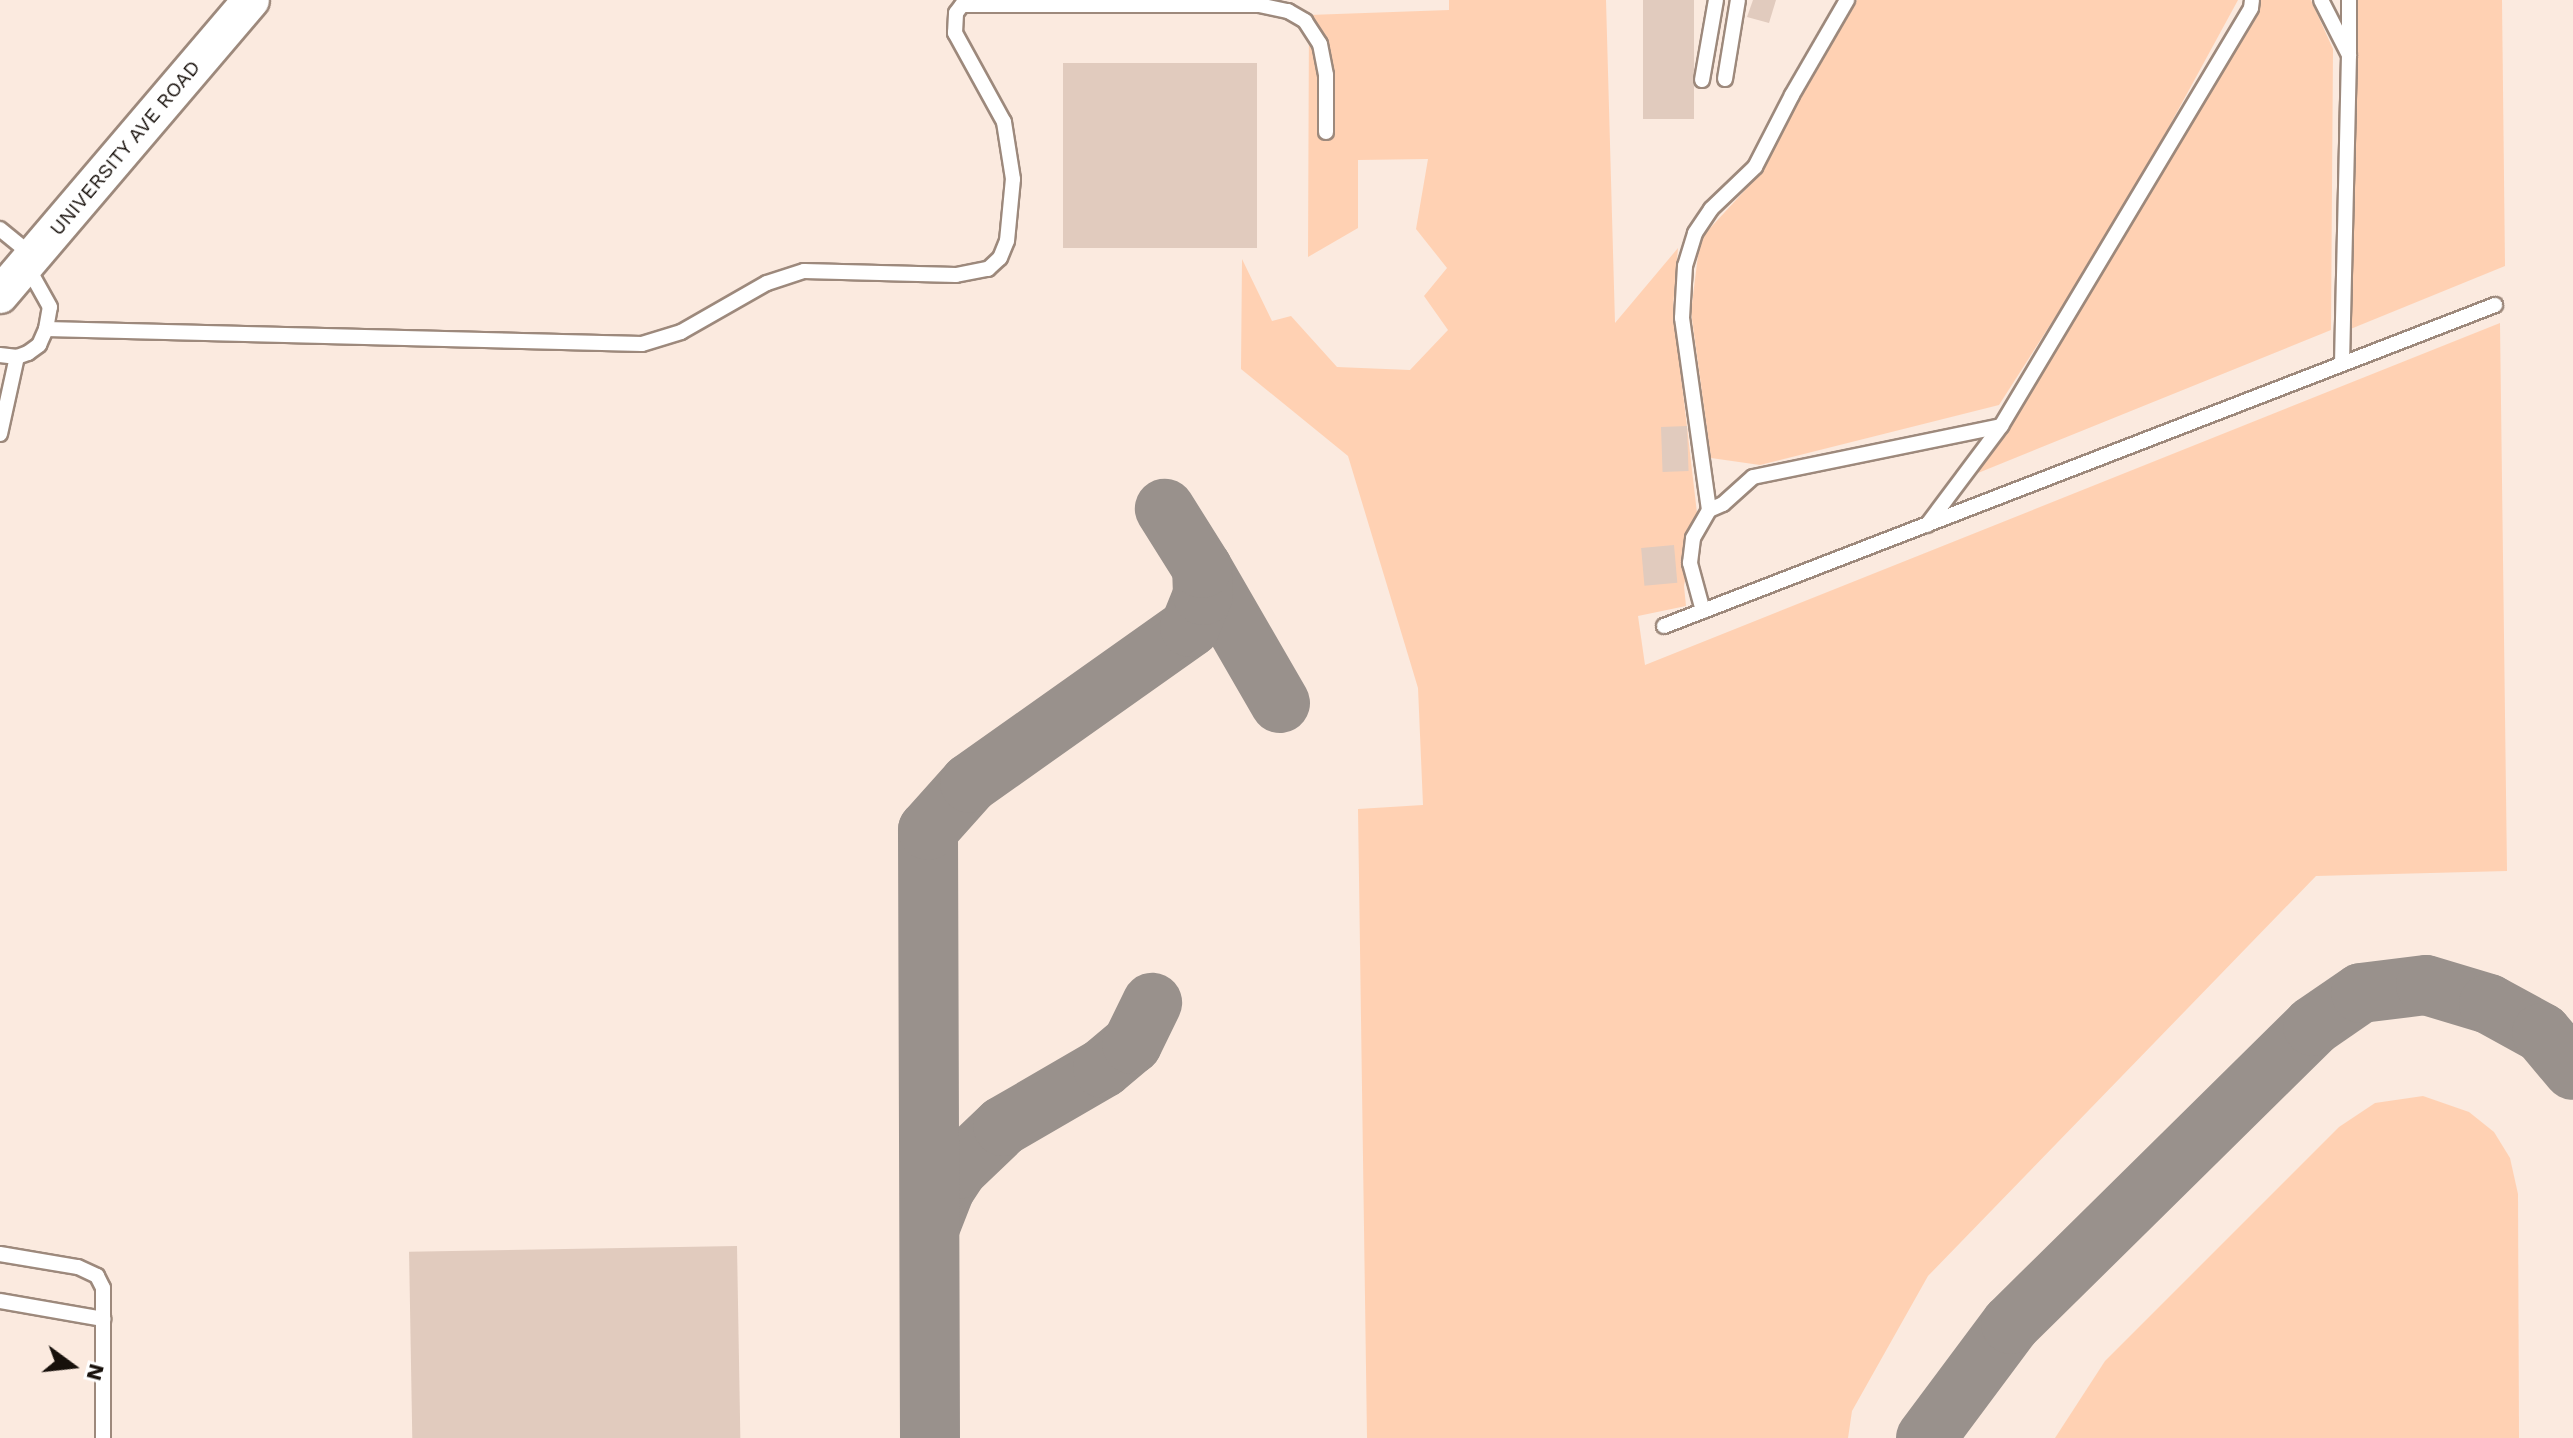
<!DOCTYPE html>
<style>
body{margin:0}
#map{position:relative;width:2573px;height:1438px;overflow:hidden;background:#fdf4ef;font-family:"Work Sans",sans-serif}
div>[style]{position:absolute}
.built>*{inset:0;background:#fbeadf;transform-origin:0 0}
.green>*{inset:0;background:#ffd1b3}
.taxiway>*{height:60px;margin:-30px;padding:0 30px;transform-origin:30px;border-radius:30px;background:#99918c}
.building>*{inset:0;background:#e1cbbe;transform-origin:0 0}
.roads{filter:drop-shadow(2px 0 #9d897c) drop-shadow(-2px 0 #9d897c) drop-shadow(0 2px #9d897c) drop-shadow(0 -2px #9d897c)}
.lane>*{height:14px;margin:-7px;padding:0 7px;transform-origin:7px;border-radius:7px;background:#fff}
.secondary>*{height:36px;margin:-18px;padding:0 18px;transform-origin:18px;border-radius:18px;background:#fff}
span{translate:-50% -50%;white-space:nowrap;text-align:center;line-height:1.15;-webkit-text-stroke:6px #fff;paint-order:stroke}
.street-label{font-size:20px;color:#17100b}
.north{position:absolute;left:32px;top:1326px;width:80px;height:80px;-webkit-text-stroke:6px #fff;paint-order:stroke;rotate:105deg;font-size:22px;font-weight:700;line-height:32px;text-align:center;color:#17100b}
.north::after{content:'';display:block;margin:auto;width:28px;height:36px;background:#17100b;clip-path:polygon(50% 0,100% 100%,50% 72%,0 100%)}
</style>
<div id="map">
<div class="built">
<i style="left:0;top:0;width:2573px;height:1438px"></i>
</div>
<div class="green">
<i style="clip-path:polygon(1449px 0,1606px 0,1615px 323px,1678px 248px,1673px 307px,1697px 513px,1684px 586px,1686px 606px,1638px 616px,1645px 665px,2500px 323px,2507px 871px,2316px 876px,1928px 1276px,1852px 1411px,1848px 1438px,1367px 1438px,1358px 809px,1423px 805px,1418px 688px,1348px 456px,1241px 369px,1242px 259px,1272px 321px,1291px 316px,1337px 367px,1410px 370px,1448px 330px,1424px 296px,1447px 268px,1416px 229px,1428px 159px,1358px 160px,1358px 228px,1308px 257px,1309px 15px,1449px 10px)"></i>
<i style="clip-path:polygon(1857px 0,2238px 0,2123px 211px,1999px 405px,1760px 465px,1711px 458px,1691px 312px,1700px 239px,1760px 174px,1800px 95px)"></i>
<i style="clip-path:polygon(2260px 0,2311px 0,2333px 49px,2331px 330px,1978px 473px,2258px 15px)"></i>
<i style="clip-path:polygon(2354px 0,2502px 0,2505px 266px,2348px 330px)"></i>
<i style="clip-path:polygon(2423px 1096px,2469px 1112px,2494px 1132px,2510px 1158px,2518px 1194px,2519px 1438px,2055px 1438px,2105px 1361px,2339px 1127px,2375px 1103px)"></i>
</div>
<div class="taxiway">
<i style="left:1202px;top:568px;width:156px;rotate:60deg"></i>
<i style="left:930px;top:1227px;width:41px;rotate:-68.5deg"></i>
<i style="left:945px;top:1189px;width:24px;rotate:-57deg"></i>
<i style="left:958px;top:1169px;width:62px;rotate:-43.7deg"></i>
<i style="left:1003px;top:1126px;width:116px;rotate:-30.1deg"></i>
<i style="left:1103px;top:1068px;width:38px;rotate:-40deg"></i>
<i style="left:1132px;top:1044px;width:46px;rotate:-64deg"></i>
<i style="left:930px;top:1438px;width:608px;rotate:-90.19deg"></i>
<i style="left:928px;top:830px;width:63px;rotate:-48.2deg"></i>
<i style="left:970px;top:783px;width:270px;rotate:-35.3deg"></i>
<i style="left:1190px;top:627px;width:35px;rotate:-68deg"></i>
<i style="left:1203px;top:595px;width:27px;rotate:-92deg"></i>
<i style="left:1202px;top:568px;width:70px;rotate:-122.1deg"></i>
<i style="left:1926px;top:1438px;width:142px;rotate:-53.3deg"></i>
<i style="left:2011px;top:1324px;width:424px;rotate:-44.6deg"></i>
<i style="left:2313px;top:1026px;width:58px;rotate:-34.5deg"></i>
<i style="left:2361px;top:993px;width:65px;rotate:-7deg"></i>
<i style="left:2426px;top:985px;width:66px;rotate:16.8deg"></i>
<i style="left:2489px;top:1004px;width:60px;rotate:28.7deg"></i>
<i style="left:2542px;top:1033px;width:48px;rotate:50deg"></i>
</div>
<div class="building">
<i style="left:1643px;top:0;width:51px;height:119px"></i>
<i style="clip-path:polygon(1753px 0,1776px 0,1769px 23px,1747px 17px)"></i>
<i style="left:1257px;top:63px;width:185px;height:194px;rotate:90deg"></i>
<i style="left:1661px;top:427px;width:26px;height:45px;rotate:-2deg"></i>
<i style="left:1674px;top:545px;width:38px;height:33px;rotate:85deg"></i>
<i style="left:737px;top:1246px;width:192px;height:328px;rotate:89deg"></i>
</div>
<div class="roads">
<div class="lane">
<i style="left:2321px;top:0;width:62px;rotate:63deg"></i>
<i style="left:2349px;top:55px;width:309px;rotate:91.3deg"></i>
<i style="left:2349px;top:52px;width:52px;rotate:-90deg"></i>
<i style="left:1725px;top:79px;width:80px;rotate:-80.7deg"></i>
<i style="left:1702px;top:80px;width:81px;rotate:-80.1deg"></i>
<i style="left:0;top:229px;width:43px;rotate:39.3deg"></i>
<i style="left:46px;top:329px;width:596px;rotate:1.44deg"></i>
<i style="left:642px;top:344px;width:41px;rotate:-17.1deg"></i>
<i style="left:681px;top:332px;width:99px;rotate:-29.7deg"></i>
<i style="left:767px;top:283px;width:39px;rotate:-18deg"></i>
<i style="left:804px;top:271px;width:152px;rotate:1.5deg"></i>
<i style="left:956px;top:275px;width:33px;rotate:-11deg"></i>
<i style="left:988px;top:269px;width:16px;rotate:-43deg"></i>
<i style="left:1000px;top:258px;width:18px;rotate:-68deg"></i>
<i style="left:1007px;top:241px;width:62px;rotate:-84.5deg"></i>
<i style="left:1013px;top:179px;width:58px;rotate:-99deg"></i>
<i style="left:1004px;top:122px;width:102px;rotate:-118.8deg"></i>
<i style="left:955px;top:33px;width:20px;rotate:-87deg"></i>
<i style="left:956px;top:13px;width:10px;rotate:-53deg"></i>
<i style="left:962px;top:5px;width:297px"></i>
<i style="left:1259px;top:5px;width:30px;rotate:12deg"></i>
<i style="left:1288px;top:11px;width:20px;rotate:30deg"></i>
<i style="left:1305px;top:21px;width:27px;rotate:57deg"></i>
<i style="left:1320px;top:44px;width:32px;rotate:79deg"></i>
<i style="left:1326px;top:75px;width:57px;rotate:90deg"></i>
<i style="left:0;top:355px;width:17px;rotate:7deg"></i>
<i style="left:17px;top:357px;width:12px;rotate:-20deg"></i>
<i style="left:28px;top:353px;width:14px;rotate:-36deg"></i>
<i style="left:39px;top:345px;width:17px;rotate:-66deg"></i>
<i style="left:46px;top:329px;width:22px;rotate:-80deg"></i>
<i style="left:50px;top:307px;width:49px;rotate:-119.2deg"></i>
<i style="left:0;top:434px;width:79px;rotate:-77.6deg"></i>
<i style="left:1709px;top:510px;width:194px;rotate:-98deg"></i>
<i style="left:1682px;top:318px;width:52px;rotate:-86.7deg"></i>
<i style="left:1685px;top:266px;width:34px;rotate:-73deg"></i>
<i style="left:1695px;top:233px;width:29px;rotate:-56deg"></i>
<i style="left:1711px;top:209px;width:61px;rotate:-43.7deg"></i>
<i style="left:1755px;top:167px;width:81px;rotate:-62.8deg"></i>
<i style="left:1792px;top:95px;width:110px;rotate:-59.9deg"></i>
<i style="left:1927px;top:525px;width:124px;rotate:-53.2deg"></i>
<i style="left:1703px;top:611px;width:50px;rotate:-105.2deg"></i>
<i style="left:1690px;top:563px;width:25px;rotate:-83deg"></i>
<i style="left:1693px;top:538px;width:32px;rotate:-60deg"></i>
<i style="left:1709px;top:510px;width:15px;rotate:-23deg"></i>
<i style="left:1723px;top:504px;width:40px;rotate:-42deg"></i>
<i style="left:1753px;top:477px;width:253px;rotate:-11.6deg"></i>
<i style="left:2001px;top:426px;width:487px;rotate:-59.1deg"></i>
<i style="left:2251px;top:8px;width:8px;rotate:-83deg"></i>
<i style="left:1664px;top:626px;width:891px;rotate:-21.12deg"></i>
<i style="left:0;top:1254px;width:79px;rotate:9.5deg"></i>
<i style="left:78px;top:1267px;width:21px;rotate:25deg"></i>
<i style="left:97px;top:1276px;width:13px;rotate:63deg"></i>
<i style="left:103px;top:1288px;width:150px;rotate:90deg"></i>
<i style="left:0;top:1301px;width:105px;rotate:9.9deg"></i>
</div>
<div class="secondary">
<i style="left:0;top:295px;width:387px;rotate:-49.6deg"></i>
</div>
</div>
<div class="street-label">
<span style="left:125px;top:148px;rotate:-50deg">UNIVERSITY AVE ROAD</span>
</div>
<div class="north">N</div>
</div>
